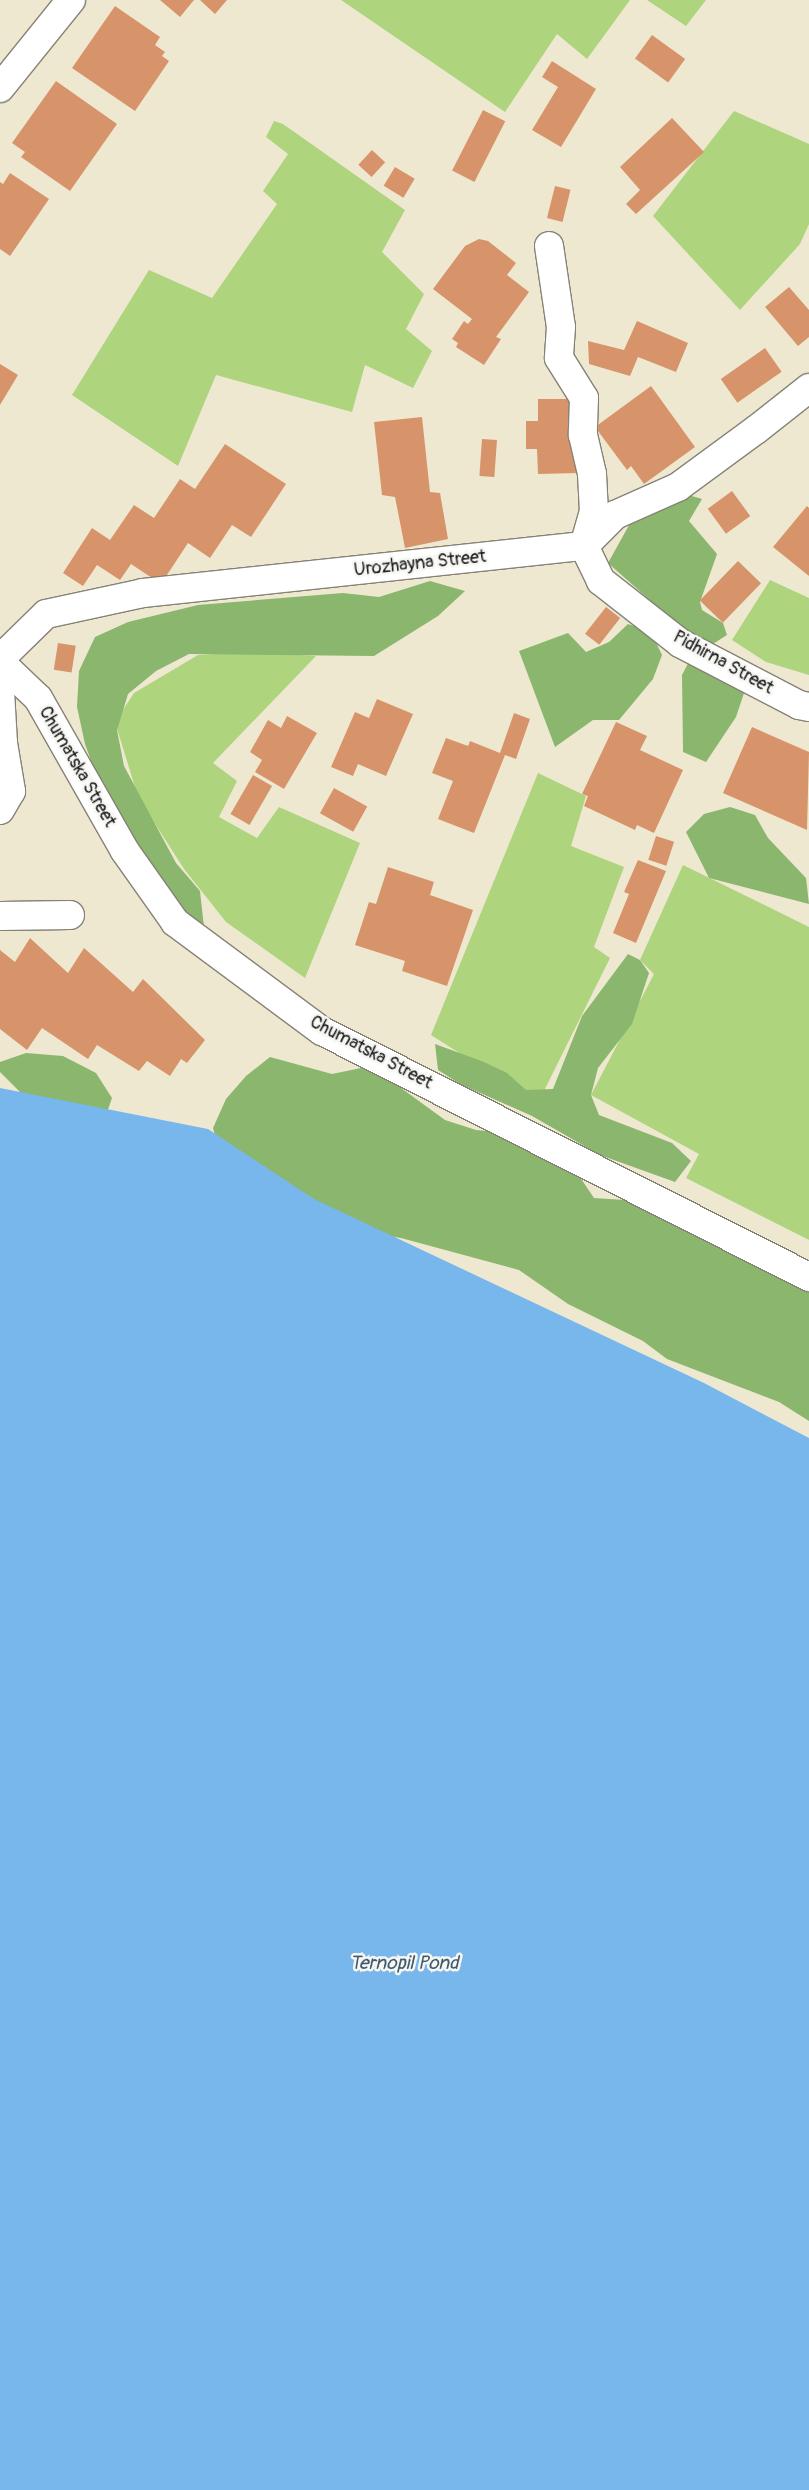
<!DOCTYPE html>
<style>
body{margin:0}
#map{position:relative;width:809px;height:2490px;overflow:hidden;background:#efe8d1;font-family:Pangolin,sans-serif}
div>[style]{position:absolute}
.green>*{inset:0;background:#aed47e}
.forest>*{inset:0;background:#8ab66d}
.water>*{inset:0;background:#78b7ec}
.building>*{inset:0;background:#d7946a;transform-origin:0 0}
.roads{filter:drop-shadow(1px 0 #868276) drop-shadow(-1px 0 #868276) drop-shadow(0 1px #868276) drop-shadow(0 -1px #868276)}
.minor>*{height:28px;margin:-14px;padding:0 14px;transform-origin:14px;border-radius:14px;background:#fff}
span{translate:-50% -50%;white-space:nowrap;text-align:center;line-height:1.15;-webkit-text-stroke:5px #f6f6f2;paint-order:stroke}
.street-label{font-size:18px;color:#1c1c1c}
.water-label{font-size:19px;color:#415a6f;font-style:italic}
</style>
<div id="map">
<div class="green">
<i style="clip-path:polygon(341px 0,630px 0,587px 59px,557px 34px,505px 112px)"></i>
<i style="clip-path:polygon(647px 0,706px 0,686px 26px)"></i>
<i style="clip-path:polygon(734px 111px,809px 144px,809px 224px,800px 244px,740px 310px,653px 216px)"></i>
<i style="clip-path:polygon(274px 121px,283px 124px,405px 210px,382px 252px,424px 294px,406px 329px,432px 351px,413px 388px,365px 365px,352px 412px,216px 375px,178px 466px,72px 395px,149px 270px,212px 298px,277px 204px,263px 191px,288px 154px,266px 137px)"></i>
<i style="clip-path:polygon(770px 580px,809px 598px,809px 675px,766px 662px,732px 640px)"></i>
<i style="clip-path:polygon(245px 652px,316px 656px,213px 763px,237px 781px,219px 817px,257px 838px,279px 807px,360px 843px,305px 978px,226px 922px,184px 869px,138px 797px,115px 722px,134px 693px,198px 655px)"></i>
<i style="clip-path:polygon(538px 773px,586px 796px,571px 846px,624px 867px,594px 947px,610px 958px,538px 1103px,431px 1035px)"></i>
<i style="clip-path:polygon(683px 865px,809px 927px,809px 1240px,686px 1178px,699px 1154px,591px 1095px,654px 974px,640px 960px)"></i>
</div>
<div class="forest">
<i style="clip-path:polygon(678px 492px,702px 499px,689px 521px,717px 554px,700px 602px,702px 610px,723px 623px,727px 635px,705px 649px,608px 563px,633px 518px)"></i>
<i style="clip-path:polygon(430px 581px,465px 591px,438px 616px,374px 656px,189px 654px,156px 671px,128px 694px,117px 730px,124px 766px,176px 863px,200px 891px,204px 927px,174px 906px,110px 814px,85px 744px,77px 707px,79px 671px,95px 637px,128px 622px,198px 605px,343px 593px,379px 597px)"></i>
<i style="clip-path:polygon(628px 624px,651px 632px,662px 655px,653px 679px,619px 720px,593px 720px,555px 747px,519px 651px,568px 633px,586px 652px,609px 642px)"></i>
<i style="clip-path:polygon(694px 652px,743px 686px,744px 693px,736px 717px,706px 762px,683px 752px,682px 675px)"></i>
<i style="clip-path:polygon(730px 807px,755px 815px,768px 838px,806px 878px,809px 904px,709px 878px,686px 832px,704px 814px)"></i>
<i style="clip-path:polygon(628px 954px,640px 960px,649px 973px,632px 1024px,598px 1068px,591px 1095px,599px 1115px,672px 1143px,691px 1161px,675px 1182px,600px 1155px,532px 1116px,460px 1084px,438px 1070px,435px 1044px,484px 1062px,507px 1073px,526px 1090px,553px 1089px,582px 1016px)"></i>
<i style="clip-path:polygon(26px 1053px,63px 1056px,96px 1073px,112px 1098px,99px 1135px,44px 1116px,0 1072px,0 1062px)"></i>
<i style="clip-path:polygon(270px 1057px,332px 1074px,361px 1068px,390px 1080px,445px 1120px,476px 1130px,537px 1136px,563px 1152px,594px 1198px,656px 1202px,809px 1286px,809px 1421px,779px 1402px,667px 1359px,643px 1341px,568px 1304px,519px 1270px,401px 1238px,342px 1228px,221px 1157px,213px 1128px,226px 1099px,246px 1076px)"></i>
</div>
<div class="water">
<i style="clip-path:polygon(0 1088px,208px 1129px,314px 1199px,704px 1383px,809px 1438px,809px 2490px,0 2490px)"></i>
</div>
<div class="building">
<i style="clip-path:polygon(160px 0,194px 0,180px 17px)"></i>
<i style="clip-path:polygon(200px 0,227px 0,215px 14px)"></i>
<i style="clip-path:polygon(115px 6px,160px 37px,155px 45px,165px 52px,162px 56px,169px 61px,135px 111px,72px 68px)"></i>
<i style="left:652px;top:35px;width:41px;height:29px;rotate:36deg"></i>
<i style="clip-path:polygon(552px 61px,596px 89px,561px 147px,532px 130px,558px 87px,542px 77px)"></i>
<i style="clip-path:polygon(56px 81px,117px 124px,70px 191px,21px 157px,25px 152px,12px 143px)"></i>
<i style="left:483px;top:110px;width:25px;height:68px;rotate:27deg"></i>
<i style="clip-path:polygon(672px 118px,704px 152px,636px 214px,626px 204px,640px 190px,620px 167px)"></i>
<i style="left:372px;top:150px;width:18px;height:20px;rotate:43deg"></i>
<i style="left:395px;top:167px;width:23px;height:22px;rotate:31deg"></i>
<i style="clip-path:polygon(10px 173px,49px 199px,10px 256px,0 249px,0 182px,3px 184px)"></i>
<i style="left:555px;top:186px;width:16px;height:33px;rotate:14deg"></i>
<i style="clip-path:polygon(479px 239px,488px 241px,516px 263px,507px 275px,529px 292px,496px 337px,501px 339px,484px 365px,456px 347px,458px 343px,452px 339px,464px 321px,468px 324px,472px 319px,433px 289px,465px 246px)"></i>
<i style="clip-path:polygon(789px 287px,809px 310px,809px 337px,798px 346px,765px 307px)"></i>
<i style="clip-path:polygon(637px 321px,688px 343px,676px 372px,638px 357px,630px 376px,589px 364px,588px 341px,624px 350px)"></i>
<i style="left:765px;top:348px;width:29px;height:54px;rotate:55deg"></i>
<i style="clip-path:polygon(0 364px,18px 375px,0 405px)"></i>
<i style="clip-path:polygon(651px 386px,695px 447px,644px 484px,631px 466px,627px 470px,595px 427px)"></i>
<i style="clip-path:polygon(538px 399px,578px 399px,578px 473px,538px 474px,537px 449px,526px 449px,526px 421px,538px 421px)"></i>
<i style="clip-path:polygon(422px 417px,430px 492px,440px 493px,448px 539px,405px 548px,395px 497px,382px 495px,374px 422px)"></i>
<i style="left:482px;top:439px;width:15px;height:37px;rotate:4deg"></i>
<i style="clip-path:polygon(225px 444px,286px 484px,251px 537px,232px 525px,210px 558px,188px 543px,161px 584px,131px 564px,120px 580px,97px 565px,83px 586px,63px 573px,92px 528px,110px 540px,134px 505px,154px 518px,180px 479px,195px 489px)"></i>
<i style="left:732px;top:491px;width:31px;height:30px;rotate:54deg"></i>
<i style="clip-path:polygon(807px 506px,809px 508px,809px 576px,773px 547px)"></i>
<i style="left:738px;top:561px;width:32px;height:55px;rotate:44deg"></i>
<i style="left:606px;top:607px;width:18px;height:34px;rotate:38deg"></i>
<i style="left:58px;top:643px;width:18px;height:27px;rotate:9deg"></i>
<i style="clip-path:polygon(377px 699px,413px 714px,386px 776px,358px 764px,353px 776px,331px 767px,355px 712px,369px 718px)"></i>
<i style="clip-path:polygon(514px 713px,530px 719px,516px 759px,505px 755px,474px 833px,438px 819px,453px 781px,432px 773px,446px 738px,468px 746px,470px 741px,500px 753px)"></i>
<i style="clip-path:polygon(287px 716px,317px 733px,284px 789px,255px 772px,262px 760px,250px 752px,268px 720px,281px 728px)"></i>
<i style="clip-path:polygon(616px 722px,647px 736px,640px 750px,683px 770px,654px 833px,637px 825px,635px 830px,584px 806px,588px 796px,582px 794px)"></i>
<i style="clip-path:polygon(752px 727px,809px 752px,807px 830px,723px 793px)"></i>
<i style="left:253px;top:775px;width:22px;height:45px;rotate:30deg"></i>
<i style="left:334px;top:788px;width:38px;height:29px;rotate:29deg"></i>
<i style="left:656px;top:836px;width:19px;height:25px;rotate:18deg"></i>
<i style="clip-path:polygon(638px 860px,666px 871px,636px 943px,613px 933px,629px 894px,624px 892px)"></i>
<i style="clip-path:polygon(388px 867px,434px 882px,430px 895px,473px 910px,447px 986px,402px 971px,405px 961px,355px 945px,369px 902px,376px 904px)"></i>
<i style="clip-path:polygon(30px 938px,68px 973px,84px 948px,133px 992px,143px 979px,205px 1040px,187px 1063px,181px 1059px,170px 1076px,147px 1061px,139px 1071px,97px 1045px,88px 1059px,42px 1028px,27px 1050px,0 1029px,0 950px,15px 962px)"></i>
</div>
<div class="roads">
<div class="minor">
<i style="left:0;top:88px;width:113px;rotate:-51.1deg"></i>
<i style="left:549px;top:246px;width:82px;rotate:81.6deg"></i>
<i style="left:561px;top:327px;width:31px;rotate:94deg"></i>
<i style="left:559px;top:358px;width:47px;rotate:58deg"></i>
<i style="left:584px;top:398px;width:37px;rotate:92deg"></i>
<i style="left:583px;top:435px;width:40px;rotate:77deg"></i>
<i style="left:592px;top:474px;width:37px;rotate:87deg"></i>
<i style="left:594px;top:511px;width:36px;rotate:106deg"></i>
<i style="left:584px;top:546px;width:39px;rotate:64deg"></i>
<i style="left:601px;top:581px;width:100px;rotate:38.1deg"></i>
<i style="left:680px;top:643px;width:134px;rotate:27.5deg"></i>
<i style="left:799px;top:705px;width:10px;rotate:11deg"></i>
<i style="left:0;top:659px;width:64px;rotate:-44.4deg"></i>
<i style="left:46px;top:614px;width:99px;rotate:-12.2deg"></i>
<i style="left:143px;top:593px;width:443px;rotate:-6.1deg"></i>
<i style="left:584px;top:546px;width:44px;rotate:-45deg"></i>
<i style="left:615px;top:515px;width:69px;rotate:-24deg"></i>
<i style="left:678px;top:487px;width:98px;rotate:-36.3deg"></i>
<i style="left:757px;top:429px;width:66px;rotate:-38.3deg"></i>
<i style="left:0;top:662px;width:52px;rotate:43.5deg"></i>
<i style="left:38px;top:698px;width:176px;rotate:60.4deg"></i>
<i style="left:125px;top:851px;width:87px;rotate:54.8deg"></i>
<i style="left:175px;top:922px;width:183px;rotate:36.6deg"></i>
<i style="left:322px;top:1031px;width:546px;rotate:26.8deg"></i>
<i style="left:0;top:691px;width:52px;rotate:86.7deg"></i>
<i style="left:3px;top:743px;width:49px;rotate:80.5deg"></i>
<i style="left:11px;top:791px;width:22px;rotate:120deg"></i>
<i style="left:0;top:916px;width:70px;rotate:-0.8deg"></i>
</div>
</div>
<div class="street-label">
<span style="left:420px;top:564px;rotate:-6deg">Urozhayna Street</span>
<span style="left:723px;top:663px;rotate:29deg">Pidhirna Street</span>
<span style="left:77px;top:767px;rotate:60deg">Chumatska Street</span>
<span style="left:371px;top:1053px;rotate:28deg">Chumatska Street</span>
</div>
<div class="water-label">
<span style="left:404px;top:1964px">Ternopil Pond</span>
</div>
</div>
